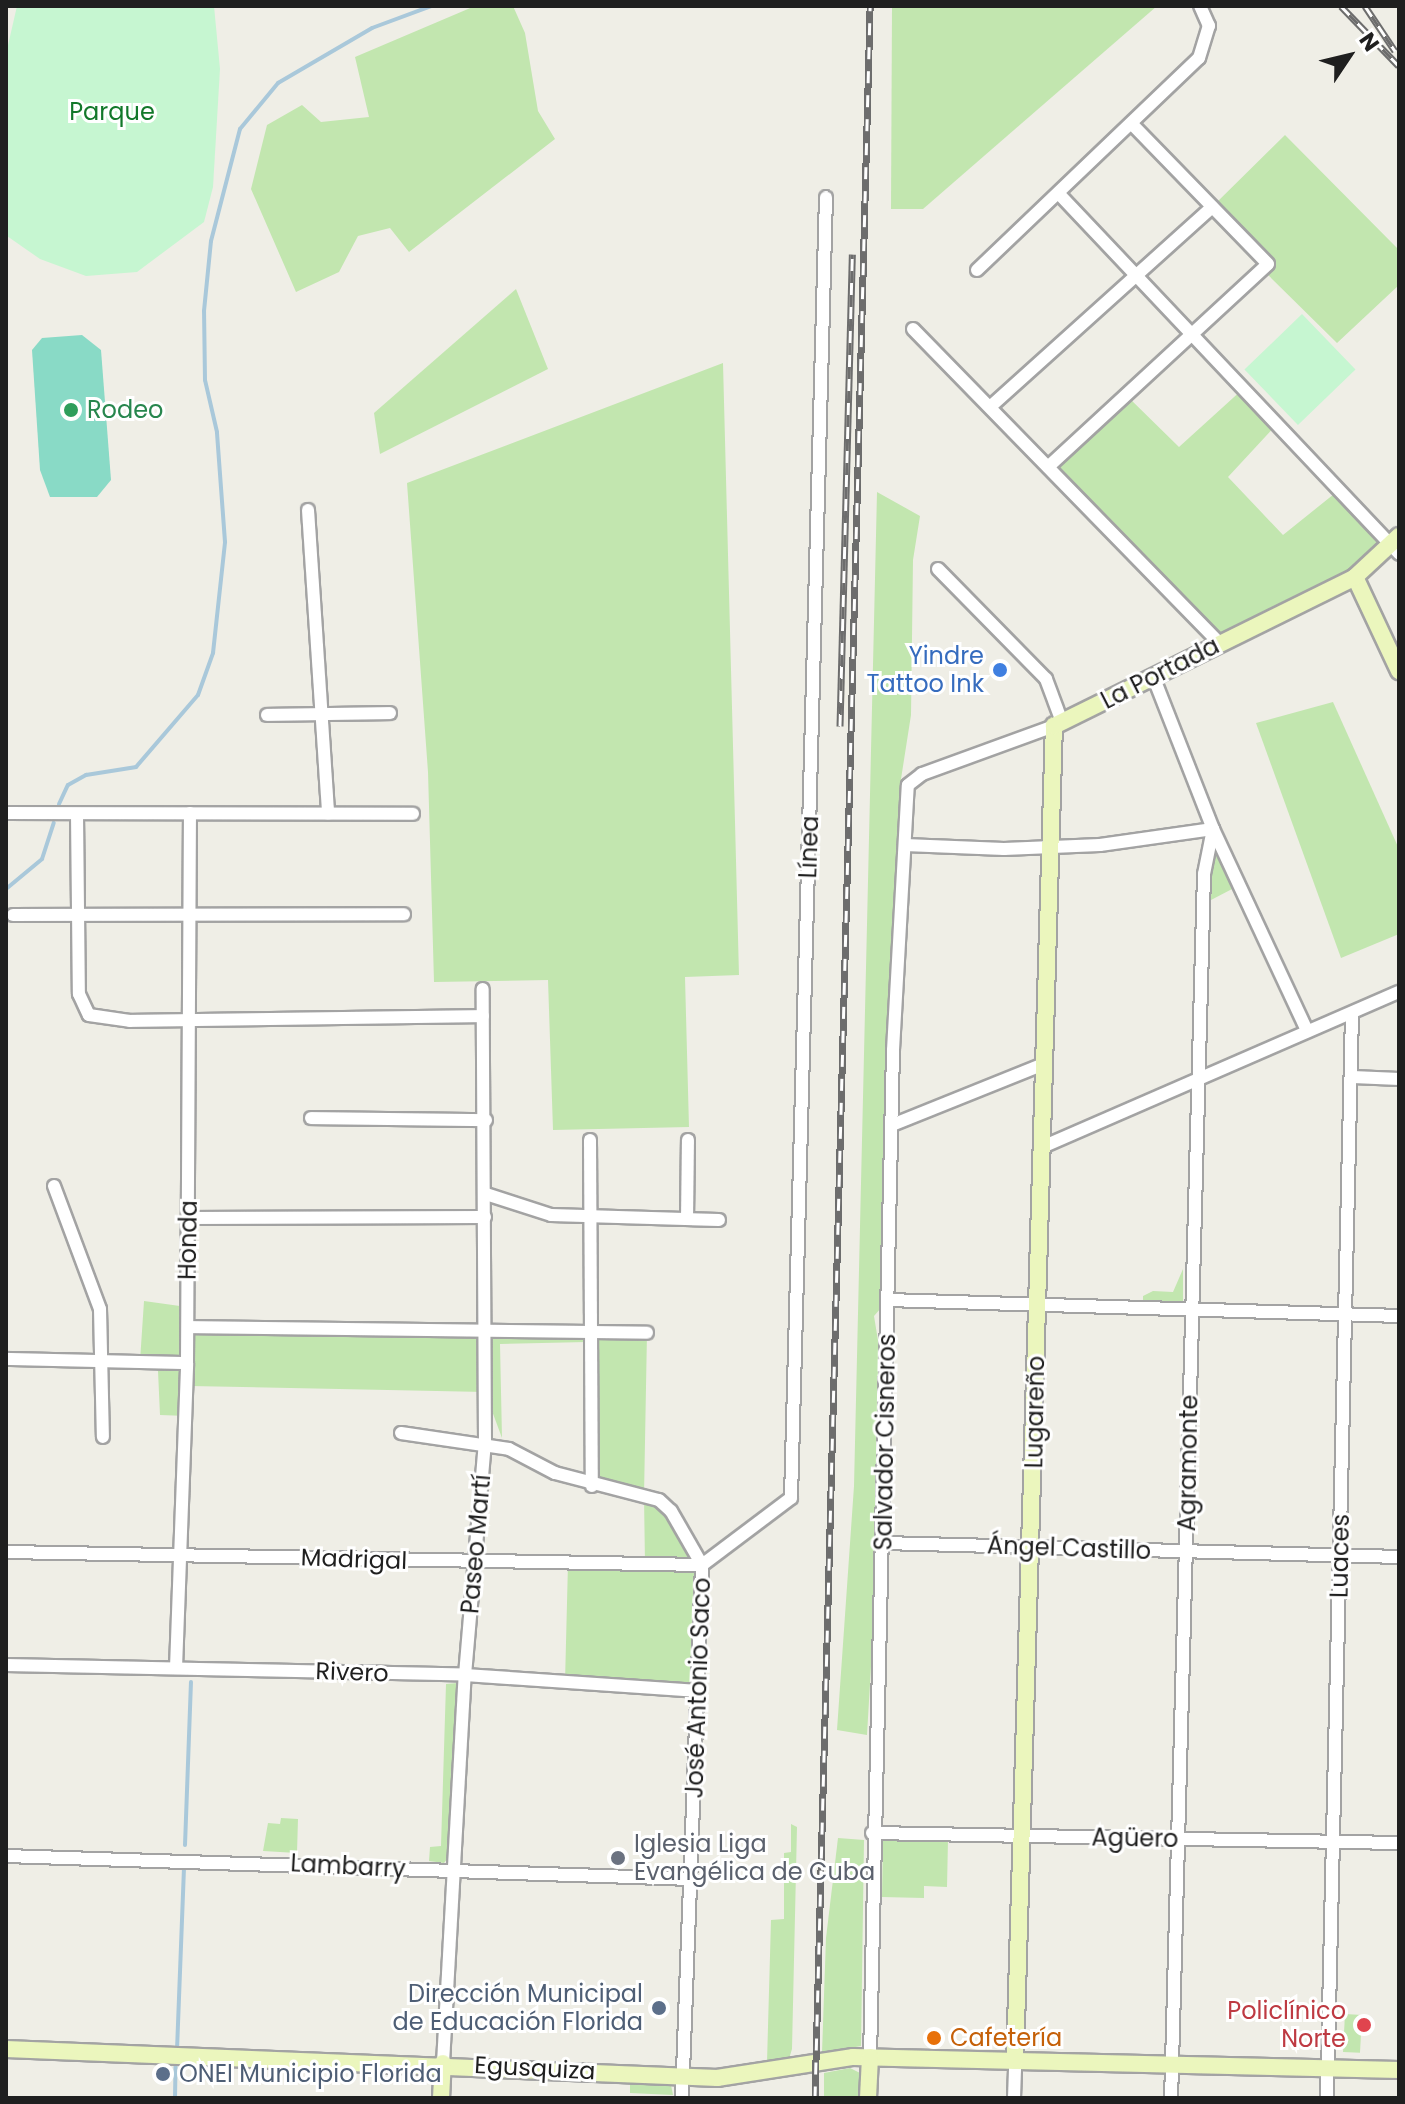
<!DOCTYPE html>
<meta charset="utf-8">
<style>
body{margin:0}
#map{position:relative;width:1405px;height:2104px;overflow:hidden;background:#efeee6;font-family:Poppins,sans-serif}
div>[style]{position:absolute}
.grass>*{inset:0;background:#c2e6af;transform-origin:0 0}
.park>*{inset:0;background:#c6f6d1;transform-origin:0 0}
.pitch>*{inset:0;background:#89dac6}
.stream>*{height:4px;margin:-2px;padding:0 2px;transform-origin:2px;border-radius:2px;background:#a9c8da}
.roads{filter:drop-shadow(2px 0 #a3a3a3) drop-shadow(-2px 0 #a3a3a3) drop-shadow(0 2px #a3a3a3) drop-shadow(0 -2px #a3a3a3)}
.street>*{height:12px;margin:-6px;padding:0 6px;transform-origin:6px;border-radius:6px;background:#fff}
.secondary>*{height:16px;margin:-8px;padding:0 8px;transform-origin:8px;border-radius:8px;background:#ebf6bd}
.rail>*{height:7px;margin-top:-3.5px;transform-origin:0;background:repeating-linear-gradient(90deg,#fff 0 12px,#6d6d6d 0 24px);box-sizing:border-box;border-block:2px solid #6d6d6d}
.dots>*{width:22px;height:22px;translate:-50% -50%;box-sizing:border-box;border:4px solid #fff;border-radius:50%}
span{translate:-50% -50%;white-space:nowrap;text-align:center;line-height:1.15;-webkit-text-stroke:6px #fff;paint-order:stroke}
.park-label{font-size:24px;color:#12782a}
.leisure-label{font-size:24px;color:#27864d}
.left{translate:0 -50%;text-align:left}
.shop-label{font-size:24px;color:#366cbe}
.right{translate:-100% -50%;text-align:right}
.street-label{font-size:24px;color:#1f1f1f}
.worship-label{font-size:24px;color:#5b616d}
.service-label{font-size:24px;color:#4e5e75}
.health-label{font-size:24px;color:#be3a42}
.food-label{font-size:24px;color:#c56008}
.frame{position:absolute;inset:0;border:8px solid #1f1f1f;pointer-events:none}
.north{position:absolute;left:1309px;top:16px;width:80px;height:80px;-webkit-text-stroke:6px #fff;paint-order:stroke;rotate:55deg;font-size:22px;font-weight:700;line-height:32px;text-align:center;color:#1f1f1f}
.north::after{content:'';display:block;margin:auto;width:28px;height:36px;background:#1f1f1f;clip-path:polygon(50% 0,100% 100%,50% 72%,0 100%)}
</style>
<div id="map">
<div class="grass">
<i style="clip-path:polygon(475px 6px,513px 6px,525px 33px,538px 111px,555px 139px,409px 252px,390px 228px,358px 236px,339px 272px,296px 292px,251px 189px,267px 125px,302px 105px,321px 122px,369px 117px,355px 57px)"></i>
<i style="clip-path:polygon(892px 6px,1157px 6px,923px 209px,891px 209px)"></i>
<i style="clip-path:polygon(1285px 135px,1399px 250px,1399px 285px,1337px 343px,1262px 269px,1268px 265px,1212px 207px)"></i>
<i style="clip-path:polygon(516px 289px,548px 369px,380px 454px,374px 413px)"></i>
<i style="clip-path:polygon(723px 363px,739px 975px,685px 977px,689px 1127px,553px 1130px,548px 980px,434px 982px,428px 772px,407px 483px)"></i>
<i style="clip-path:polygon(1244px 388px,1277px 424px,1228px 477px,1283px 535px,1339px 490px,1390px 545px,1355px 577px,1219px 643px,1048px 467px,1126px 395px,1179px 447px)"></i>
<i style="clip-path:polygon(877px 492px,920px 516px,913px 560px,911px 715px,901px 779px,881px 1308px,874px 1316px,881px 1359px,880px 1514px,867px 1735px,837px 1730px,854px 1486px)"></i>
<i style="clip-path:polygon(1333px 702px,1399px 849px,1399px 934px,1341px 958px,1256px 723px)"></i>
<i style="clip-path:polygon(1217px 853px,1234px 888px,1211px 900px,1211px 861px)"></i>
<i style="clip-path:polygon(1183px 1269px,1183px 1303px,1175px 1307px,1143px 1302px,1143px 1296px,1153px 1291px,1173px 1292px)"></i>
<i style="clip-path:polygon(144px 1301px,187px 1307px,188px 1326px,647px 1333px,644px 1496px,659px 1500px,702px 1565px,698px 1691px,565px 1682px,568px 1563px,645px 1564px,644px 1497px,592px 1486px,587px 1342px,500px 1344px,502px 1438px,485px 1392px,190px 1386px,187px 1416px,160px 1415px,158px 1371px,140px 1361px)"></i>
<i style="clip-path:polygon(458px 1683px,451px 1854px,444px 1863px,429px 1861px,430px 1847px,441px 1846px,446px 1684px)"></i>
<i style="clip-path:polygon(281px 1818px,298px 1819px,297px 1853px,263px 1851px,268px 1823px,280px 1824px)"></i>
<i style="clip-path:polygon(791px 1824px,797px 1827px,792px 2049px,788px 2062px,767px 2062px,771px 1920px,784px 1919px,784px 1853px,791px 1852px)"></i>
<i style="clip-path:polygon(838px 1838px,864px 1840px,861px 2046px,822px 2053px,826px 1938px)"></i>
<i style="clip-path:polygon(883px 1839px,948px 1840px,947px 1887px,924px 1886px,924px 1898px,882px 1897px)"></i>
<i style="left:1345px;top:2014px;width:17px;height:38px;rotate:3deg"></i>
<i style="clip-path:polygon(850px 2068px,860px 2073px,860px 2098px,824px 2098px,824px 2073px)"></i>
<i style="clip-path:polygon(630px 2084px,671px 2085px,673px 2095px,630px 2093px)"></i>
</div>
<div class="park">
<i style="clip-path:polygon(17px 6px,214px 6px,220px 69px,213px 187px,204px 222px,137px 272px,86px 276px,40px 259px,7px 236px,6px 54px)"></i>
<i style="left:1302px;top:314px;width:77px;height:80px;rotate:46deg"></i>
</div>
<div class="pitch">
<i style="clip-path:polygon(82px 335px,101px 350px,111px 480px,97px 497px,50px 497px,40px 470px,32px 350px,42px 338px)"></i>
</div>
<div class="stream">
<i style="left:59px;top:804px;width:21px;rotate:-65deg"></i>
<i style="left:68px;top:785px;width:21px;rotate:-29deg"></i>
<i style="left:86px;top:775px;width:51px;rotate:-9.1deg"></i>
<i style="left:136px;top:767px;width:95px;rotate:-49.3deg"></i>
<i style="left:198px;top:695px;width:45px;rotate:-70.3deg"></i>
<i style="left:213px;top:653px;width:112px;rotate:-83.8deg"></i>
<i style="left:225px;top:542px;width:110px;rotate:-94.2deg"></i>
<i style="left:217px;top:432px;width:53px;rotate:-103deg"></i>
<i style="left:205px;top:380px;width:69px;rotate:-90.8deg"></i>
<i style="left:204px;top:311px;width:70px;rotate:-84.3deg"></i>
<i style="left:211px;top:241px;width:116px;rotate:-75.5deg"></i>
<i style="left:240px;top:129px;width:60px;rotate:-50.4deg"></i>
<i style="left:278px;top:83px;width:109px;rotate:-30.3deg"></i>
<i style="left:372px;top:28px;width:63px;rotate:-20.4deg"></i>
<i style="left:6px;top:889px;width:47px;rotate:-39.8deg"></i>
<i style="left:42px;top:859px;width:38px;rotate:-72deg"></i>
<i style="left:185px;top:1845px;width:163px;rotate:-87.9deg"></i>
<i style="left:177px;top:2050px;width:181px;rotate:-87.8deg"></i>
<i style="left:175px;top:2098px;width:39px;rotate:-89deg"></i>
</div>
<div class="roads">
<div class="street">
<i style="left:1060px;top:195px;width:494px;rotate:46.6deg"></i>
<i style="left:977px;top:270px;width:307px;rotate:-43.7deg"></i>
<i style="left:1199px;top:58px;width:34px;rotate:-73deg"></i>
<i style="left:1209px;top:26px;width:22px;rotate:-114deg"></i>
<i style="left:913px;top:329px;width:438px;rotate:45.7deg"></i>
<i style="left:990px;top:407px;width:299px;rotate:-42deg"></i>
<i style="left:1048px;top:467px;width:299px;rotate:-42.7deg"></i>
<i style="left:1268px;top:264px;width:194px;rotate:-134.2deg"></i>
<i style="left:308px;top:510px;width:304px;rotate:86.2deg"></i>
<i style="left:938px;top:569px;width:154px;rotate:45.5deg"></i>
<i style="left:1046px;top:679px;width:46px;rotate:69.6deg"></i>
<i style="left:1153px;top:676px;width:164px;rotate:68.6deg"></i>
<i style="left:1213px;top:829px;width:223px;rotate:65deg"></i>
<i style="left:267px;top:715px;width:123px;rotate:-0.9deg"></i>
<i style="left:6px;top:813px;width:407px;rotate:0.1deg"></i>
<i style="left:77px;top:814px;width:180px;rotate:89.4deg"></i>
<i style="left:79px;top:994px;width:23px;rotate:65deg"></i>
<i style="left:89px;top:1015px;width:41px;rotate:8.3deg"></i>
<i style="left:130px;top:1021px;width:353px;rotate:-0.8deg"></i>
<i style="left:905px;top:845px;width:99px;rotate:2.3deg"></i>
<i style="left:1004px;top:849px;width:96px;rotate:-2.4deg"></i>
<i style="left:1100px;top:845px;width:114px;rotate:-8.1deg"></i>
<i style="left:1213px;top:829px;width:46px;rotate:101.3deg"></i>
<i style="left:1204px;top:874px;width:1224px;rotate:91.54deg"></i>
<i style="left:13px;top:915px;width:391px;rotate:-0.1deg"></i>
<i style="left:1353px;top:1077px;width:46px;rotate:2.5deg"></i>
<i style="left:311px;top:1118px;width:175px;rotate:0.7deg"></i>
<i style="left:892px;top:1125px;width:164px;rotate:-21.9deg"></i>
<i style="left:590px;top:1140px;width:346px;rotate:89.7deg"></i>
<i style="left:1042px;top:1147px;width:389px;rotate:-23.5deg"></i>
<i style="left:54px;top:1186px;width:131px;rotate:69.5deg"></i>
<i style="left:100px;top:1309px;width:128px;rotate:88.7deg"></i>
<i style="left:486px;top:1194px;width:68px;rotate:17.9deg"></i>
<i style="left:551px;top:1215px;width:168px;rotate:1.7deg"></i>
<i style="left:188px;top:1218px;width:297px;rotate:-0.2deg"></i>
<i style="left:687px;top:1219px;width:79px;rotate:-89.3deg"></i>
<i style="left:888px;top:1300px;width:511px;rotate:1.79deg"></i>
<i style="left:188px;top:1327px;width:459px;rotate:0.7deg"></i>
<i style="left:6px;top:1359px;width:181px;rotate:1.3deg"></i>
<i style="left:401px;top:1433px;width:109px;rotate:8.4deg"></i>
<i style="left:509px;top:1449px;width:52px;rotate:27.6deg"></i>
<i style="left:555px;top:1473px;width:107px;rotate:14.6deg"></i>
<i style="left:659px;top:1500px;width:16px;rotate:43deg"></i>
<i style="left:671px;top:1511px;width:62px;rotate:60.1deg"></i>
<i style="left:883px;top:1543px;width:516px;rotate:1.55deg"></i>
<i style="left:6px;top:1552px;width:696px;rotate:1.07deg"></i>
<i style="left:702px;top:1565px;width:111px;rotate:-37deg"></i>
<i style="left:791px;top:1498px;width:1301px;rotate:-88.46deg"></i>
<i style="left:6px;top:1665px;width:459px;rotate:1.2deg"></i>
<i style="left:465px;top:1675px;width:234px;rotate:3.9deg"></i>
<i style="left:176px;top:1668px;width:305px;rotate:-87.9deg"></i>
<i style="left:187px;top:1363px;width:550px;rotate:-89.69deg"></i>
<i style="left:872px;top:1833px;width:527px;rotate:1.09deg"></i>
<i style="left:6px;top:1856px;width:685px;rotate:1.92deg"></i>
<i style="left:870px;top:2057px;width:1007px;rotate:-88.69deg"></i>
<i style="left:893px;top:1050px;width:265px;rotate:-86.8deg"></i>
<i style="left:908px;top:785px;width:18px;rotate:-38deg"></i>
<i style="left:922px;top:774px;width:140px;rotate:-20deg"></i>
<i style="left:443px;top:2063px;width:389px;rotate:-86.8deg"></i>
<i style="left:465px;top:1675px;width:234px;rotate:-85.1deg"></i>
<i style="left:485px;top:1442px;width:453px;rotate:-90.3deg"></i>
<i style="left:682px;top:2098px;width:533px;rotate:-87.85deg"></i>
<i style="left:1014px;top:2098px;width:37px;rotate:-88deg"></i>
<i style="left:1327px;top:2098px;width:1085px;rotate:-88.68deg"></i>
</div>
<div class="secondary">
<i style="left:1355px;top:577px;width:104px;rotate:64.9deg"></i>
<i style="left:6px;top:2049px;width:712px;rotate:2.34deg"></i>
<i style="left:717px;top:2078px;width:138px;rotate:-8.8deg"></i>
<i style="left:853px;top:2057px;width:546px;rotate:1.36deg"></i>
<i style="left:1015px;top:2061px;width:1336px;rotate:-88.33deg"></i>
<i style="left:1054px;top:726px;width:336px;rotate:-26.3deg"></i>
<i style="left:1355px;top:577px;width:60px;rotate:-43deg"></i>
<i style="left:441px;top:2098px;width:35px;rotate:-87deg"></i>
<i style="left:868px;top:2098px;width:41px;rotate:-87.2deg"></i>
</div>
</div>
<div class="rail">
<i style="left:1341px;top:6px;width:83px;rotate:46deg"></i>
<i style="left:1365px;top:6px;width:54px;rotate:56.3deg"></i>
<i style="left:840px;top:726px;width:472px;rotate:-88.5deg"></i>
<i style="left:815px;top:2098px;width:2093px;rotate:-88.49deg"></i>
</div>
<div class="dots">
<i style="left:71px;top:410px;background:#2e9e5b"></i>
<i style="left:1000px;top:670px;background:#3f7fe0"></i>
<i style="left:618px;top:1858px;background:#6b7280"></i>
<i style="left:659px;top:2008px;background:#5c6f8a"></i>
<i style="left:1364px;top:2025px;background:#e0444e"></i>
<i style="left:934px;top:2038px;background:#e8710a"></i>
<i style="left:163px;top:2074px;background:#5c6f8a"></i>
</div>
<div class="park-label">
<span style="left:112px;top:112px">Parque</span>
</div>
<div class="leisure-label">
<span class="left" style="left:87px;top:410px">Rodeo</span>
</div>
<div class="shop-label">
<span class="right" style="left:984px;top:670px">Yindre<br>Tattoo Ink</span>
</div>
<div class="street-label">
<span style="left:1160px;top:673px;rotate:-27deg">La Portada</span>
<span style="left:809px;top:847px;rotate:-88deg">Línea</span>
<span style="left:188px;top:1240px;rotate:-89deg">Honda</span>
<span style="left:1035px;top:1412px;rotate:-89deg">Lugareño</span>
<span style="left:885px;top:1442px;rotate:-89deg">Salvador Cisneros</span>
<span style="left:1188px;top:1463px;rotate:-89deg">Agramonte</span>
<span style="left:476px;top:1544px;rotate:-85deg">Paseo Martí</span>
<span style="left:1069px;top:1548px;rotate:2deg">Ángel Castillo</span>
<span style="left:1340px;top:1556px;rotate:-89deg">Luaces</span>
<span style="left:354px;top:1559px;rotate:2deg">Madrigal</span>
<span style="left:352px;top:1672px;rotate:2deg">Rivero</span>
<span style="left:698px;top:1688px;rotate:-88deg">José Antonio Saco</span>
<span style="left:1135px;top:1838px;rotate:1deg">Agüero</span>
<span style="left:348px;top:1866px;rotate:3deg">Lambarry</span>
<span style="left:535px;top:2068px;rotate:3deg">Egusquiza</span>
</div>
<div class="worship-label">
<span class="left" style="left:634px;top:1858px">Iglesia Liga<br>Evangélica de Cuba</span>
</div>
<div class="service-label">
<span class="right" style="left:643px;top:2008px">Dirección Municipal<br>de Educación Florida</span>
<span class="left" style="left:179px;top:2074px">ONEI Municipio Florida</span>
</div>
<div class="health-label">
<span class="right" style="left:1346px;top:2025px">Policlínico<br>Norte</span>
</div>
<div class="food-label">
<span class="left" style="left:950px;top:2038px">Cafetería</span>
</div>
<div class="frame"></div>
<div class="north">N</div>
</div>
